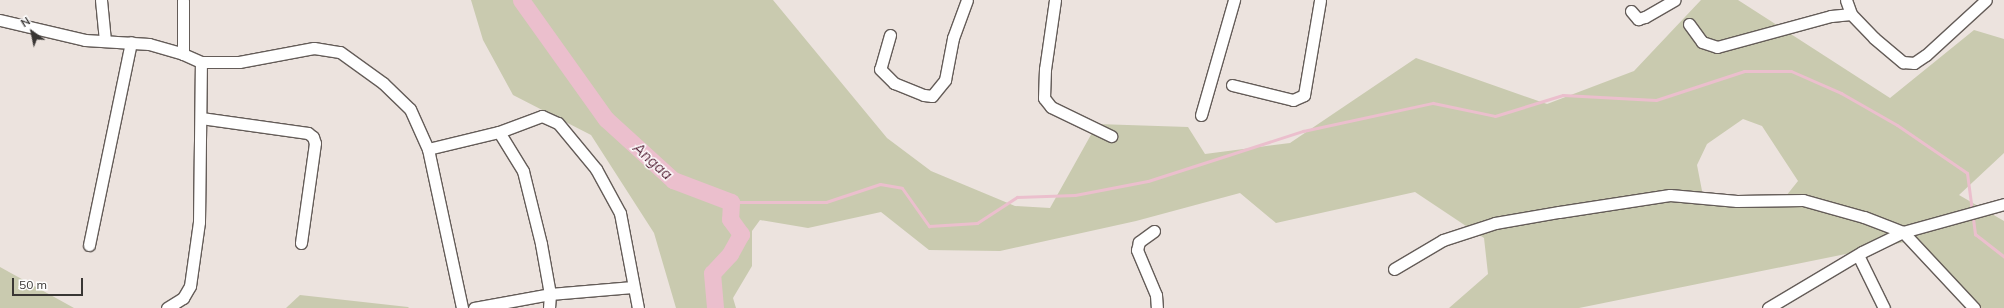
<!DOCTYPE html>
<style>
body{margin:0}
#map{position:relative;width:2004px;height:308px;overflow:hidden;background:#ece3de;font-family:Mulish,sans-serif}
div>[style]{position:absolute}
.green>*{inset:0;background:#c9caaf}
.stream>*{height:3px;margin:-1.5px;padding:0 1.5px;transform-origin:1.5px;border-radius:1.5px;background:#ebbfcd}
.river>*{height:17px;margin:-8.5px;padding:0 8.5px;transform-origin:8.5px;border-radius:8.5px;background:#ebbfcd}
.roads{filter:drop-shadow(1px 0 #645c58) drop-shadow(-1px 0 #645c58) drop-shadow(0 1px #645c58) drop-shadow(0 -1px #645c58)}
.street>*{height:11px;margin:-5.5px;padding:0 5.5px;transform-origin:5.5px;border-radius:5.5px;background:#fff}
span{translate:-50% -50%;white-space:nowrap;text-align:center;line-height:1.15;-webkit-text-stroke:3px #fff;paint-order:stroke}
.water-label{font-size:15px;color:#541e34;font-style:italic}
.north{position:absolute;left:12px;top:12px;width:40px;height:40px;-webkit-text-stroke:3px #fff;paint-order:stroke;rotate:327deg;font-size:11px;font-weight:700;line-height:16px;text-align:center;color:#393634}
.north::after{content:'';display:block;margin:auto;width:14px;height:18px;background:#393634;clip-path:polygon(50% 0,100% 100%,50% 72%,0 100%)}
.scale{position:absolute;left:12px;top:278px;width:71px;height:18px;box-sizing:border-box;border:2px solid #393634;border-top:0;padding-left:5px;font-size:12px;line-height:14px;white-space:nowrap;color:#393634;-webkit-text-stroke:3px #fff;paint-order:stroke}
</style>
<div id="map">
<div class="green">
<i style="clip-path:polygon(evenodd,471px 0,773px 0,887px 138px,931px 171px,1015px 206px,1050px 208px,1097px 124px,1188px 127px,1205px 154px,1290px 143px,1416px 58px,1547px 104px,1634px 71px,1701px 0,1738px 0,1890px 98px,1974px 30px,2004px 39px,2004px 153px,1959px 195px,2004px 221px,2004px 308px,1973px 308px,1910px 241px,1579px 308px,1449px 308px,1488px 274px,1484px 238px,1415px 192px,1276px 223px,1240px 193px,1136px 221px,1000px 251px,929px 250px,881px 212px,808px 228px,760px 220px,752px 231px,752px 266px,733px 298px,736px 308px,676px 308px,654px 233px,591px 135px,513px 95px,483px 40px,471px 0,1743px 119px,1762px 126px,1798px 181px,1778px 206px,1704px 201px,1697px 165px,1707px 144px,1743px 119px)"></i>
<i style="clip-path:polygon(0 267px,74px 308px,0 308px)"></i>
<i style="clip-path:polygon(300px 295px,408px 307px,409px 308px,286px 308px)"></i>
</div>
<div class="stream">
<i style="left:731px;top:202px;width:95px"></i>
<i style="left:826px;top:202px;width:57px;rotate:-18.4deg"></i>
<i style="left:880px;top:184px;width:22px;rotate:10deg"></i>
<i style="left:902px;top:188px;width:47px;rotate:54.6deg"></i>
<i style="left:929px;top:226px;width:48px;rotate:-3.6deg"></i>
<i style="left:977px;top:223px;width:48px;rotate:-33deg"></i>
<i style="left:1017px;top:197px;width:58px;rotate:-2deg"></i>
<i style="left:1075px;top:195px;width:74px;rotate:-10.9deg"></i>
<i style="left:1148px;top:181px;width:163px;rotate:-17.9deg"></i>
<i style="left:1303px;top:131px;width:133px;rotate:-12.2deg"></i>
<i style="left:1433px;top:103px;width:63px;rotate:11.8deg"></i>
<i style="left:1495px;top:116px;width:71px;rotate:-17.2deg"></i>
<i style="left:1563px;top:95px;width:93px;rotate:3.1deg"></i>
<i style="left:1656px;top:100px;width:93px;rotate:-18.2deg"></i>
<i style="left:1744px;top:71px;width:47px"></i>
<i style="left:1791px;top:71px;width:55px;rotate:23.7deg"></i>
<i style="left:1841px;top:93px;width:64px;rotate:29.7deg"></i>
<i style="left:1897px;top:125px;width:85px;rotate:34.4deg"></i>
<i style="left:1967px;top:173px;width:62px;rotate:82.5deg"></i>
<i style="left:1975px;top:234px;width:37px;rotate:38deg"></i>
</div>
<div class="river">
<i style="left:521px;top:0;width:146px;rotate:54.5deg"></i>
<i style="left:606px;top:119px;width:91px;rotate:42.3deg"></i>
<i style="left:673px;top:180px;width:62px;rotate:20.8deg"></i>
<i style="left:731px;top:202px;width:17px;rotate:93deg"></i>
<i style="left:730px;top:219px;width:19px;rotate:54deg"></i>
<i style="left:741px;top:234px;width:23px;rotate:119deg"></i>
<i style="left:730px;top:254px;width:26px;rotate:133deg"></i>
<i style="left:712px;top:273px;width:35px;rotate:85deg"></i>
</div>
<div class="roads">
<div class="street">
<i style="left:101px;top:0;width:41px;rotate:84.4deg"></i>
<i style="left:183px;top:0;width:54px;rotate:90deg"></i>
<i style="left:1055px;top:0;width:70px;rotate:98.2deg"></i>
<i style="left:1045px;top:69px;width:29px;rotate:92deg"></i>
<i style="left:1044px;top:98px;width:11px;rotate:52deg"></i>
<i style="left:1051px;top:107px;width:67px;rotate:25.8deg"></i>
<i style="left:1846px;top:0;width:15px;rotate:70deg"></i>
<i style="left:1631px;top:11px;width:11px;rotate:49deg"></i>
<i style="left:1638px;top:19px;width:7px;rotate:-16deg"></i>
<i style="left:1645px;top:17px;width:34px;rotate:-30deg"></i>
<i style="left:0;top:20px;width:87px;rotate:13.2deg"></i>
<i style="left:85px;top:40px;width:64px;rotate:3.6deg"></i>
<i style="left:149px;top:44px;width:35px;rotate:16deg"></i>
<i style="left:183px;top:54px;width:20px;rotate:24deg"></i>
<i style="left:201px;top:62px;width:38px"></i>
<i style="left:239px;top:62px;width:76px;rotate:-10.6deg"></i>
<i style="left:314px;top:48px;width:26px;rotate:9deg"></i>
<i style="left:340px;top:52px;width:53px;rotate:35.8deg"></i>
<i style="left:383px;top:83px;width:37px;rotate:44deg"></i>
<i style="left:410px;top:109px;width:44px;rotate:65.8deg"></i>
<i style="left:428px;top:149px;width:163px;rotate:77.9deg"></i>
<i style="left:1689px;top:24px;width:22px;rotate:54deg"></i>
<i style="left:1702px;top:42px;width:16px;rotate:18deg"></i>
<i style="left:1717px;top:47px;width:118px;rotate:-15.2deg"></i>
<i style="left:1831px;top:16px;width:20px;rotate:-6deg"></i>
<i style="left:1851px;top:14px;width:33px;rotate:46deg"></i>
<i style="left:1874px;top:38px;width:38px;rotate:40deg"></i>
<i style="left:1903px;top:62px;width:11px;rotate:5deg"></i>
<i style="left:1914px;top:63px;width:14px;rotate:-34deg"></i>
<i style="left:1926px;top:55px;width:81px;rotate:-42.5deg"></i>
<i style="left:890px;top:35px;width:35px;rotate:106deg"></i>
<i style="left:880px;top:69px;width:20px;rotate:45deg"></i>
<i style="left:894px;top:83px;width:32px;rotate:22deg"></i>
<i style="left:924px;top:95px;width:8px;rotate:7deg"></i>
<i style="left:932px;top:96px;width:21px;rotate:-51deg"></i>
<i style="left:945px;top:80px;width:43px;rotate:-79.2deg"></i>
<i style="left:953px;top:38px;width:40px;rotate:-69.8deg"></i>
<i style="left:1232px;top:85px;width:63px;rotate:13.8deg"></i>
<i style="left:1293px;top:100px;width:12px;rotate:-24deg"></i>
<i style="left:1304px;top:95px;width:96px;rotate:-80.4deg"></i>
<i style="left:1201px;top:115px;width:120px;rotate:-74deg"></i>
<i style="left:201px;top:118px;width:108px;rotate:8deg"></i>
<i style="left:308px;top:133px;width:6px;rotate:39deg"></i>
<i style="left:313px;top:137px;width:6px;rotate:72deg"></i>
<i style="left:315px;top:143px;width:101px;rotate:98deg"></i>
<i style="left:499px;top:132px;width:46px;rotate:58.4deg"></i>
<i style="left:523px;top:171px;width:75px;rotate:76.1deg"></i>
<i style="left:541px;top:244px;width:51px;rotate:79.8deg"></i>
<i style="left:550px;top:294px;width:14px;rotate:94deg"></i>
<i style="left:428px;top:149px;width:73px;rotate:-13.5deg"></i>
<i style="left:499px;top:132px;width:46px;rotate:-20.4deg"></i>
<i style="left:542px;top:116px;width:17px;rotate:24deg"></i>
<i style="left:558px;top:123px;width:60px;rotate:50.4deg"></i>
<i style="left:596px;top:169px;width:50px;rotate:61.4deg"></i>
<i style="left:620px;top:213px;width:97px;rotate:79.3deg"></i>
<i style="left:1154px;top:231px;width:19px;rotate:144deg"></i>
<i style="left:1139px;top:242px;width:8px;rotate:104deg"></i>
<i style="left:1137px;top:250px;width:49px;rotate:67.1deg"></i>
<i style="left:1156px;top:295px;width:13px;rotate:86deg"></i>
<i style="left:89px;top:245px;width:207px;rotate:-78.3deg"></i>
<i style="left:1858px;top:255px;width:59px;rotate:63.9deg"></i>
<i style="left:1394px;top:269px;width:57px;rotate:-30.6deg"></i>
<i style="left:1443px;top:240px;width:55px;rotate:-18.1deg"></i>
<i style="left:1495px;top:223px;width:65px;rotate:-9.8deg"></i>
<i style="left:1559px;top:212px;width:112px;rotate:-8.7deg"></i>
<i style="left:1670px;top:195px;width:67px;rotate:5.1deg"></i>
<i style="left:1737px;top:201px;width:66px;rotate:-0.9deg"></i>
<i style="left:1803px;top:200px;width:63px;rotate:15.6deg"></i>
<i style="left:1864px;top:217px;width:42px;rotate:21deg"></i>
<i style="left:1903px;top:232px;width:104px;rotate:46.9deg"></i>
<i style="left:167px;top:308px;width:19px;rotate:-32deg"></i>
<i style="left:183px;top:298px;width:14px;rotate:-60deg"></i>
<i style="left:190px;top:286px;width:65px;rotate:-82deg"></i>
<i style="left:199px;top:222px;width:160px;rotate:-89.3deg"></i>
<i style="left:474px;top:308px;width:77px;rotate:-10.4deg"></i>
<i style="left:550px;top:294px;width:83px;rotate:-4.8deg"></i>
<i style="left:1768px;top:308px;width:109px;rotate:-30.8deg"></i>
<i style="left:1862px;top:252px;width:46px;rotate:-26deg"></i>
<i style="left:1903px;top:232px;width:105px;rotate:-15.5deg"></i>
</div>
</div>
<div class="water-label">
<span style="left:653px;top:161px;rotate:42deg">Angaa</span>
</div>
<div class="north">N</div>
<div class="scale">50 m</div>
</div>
